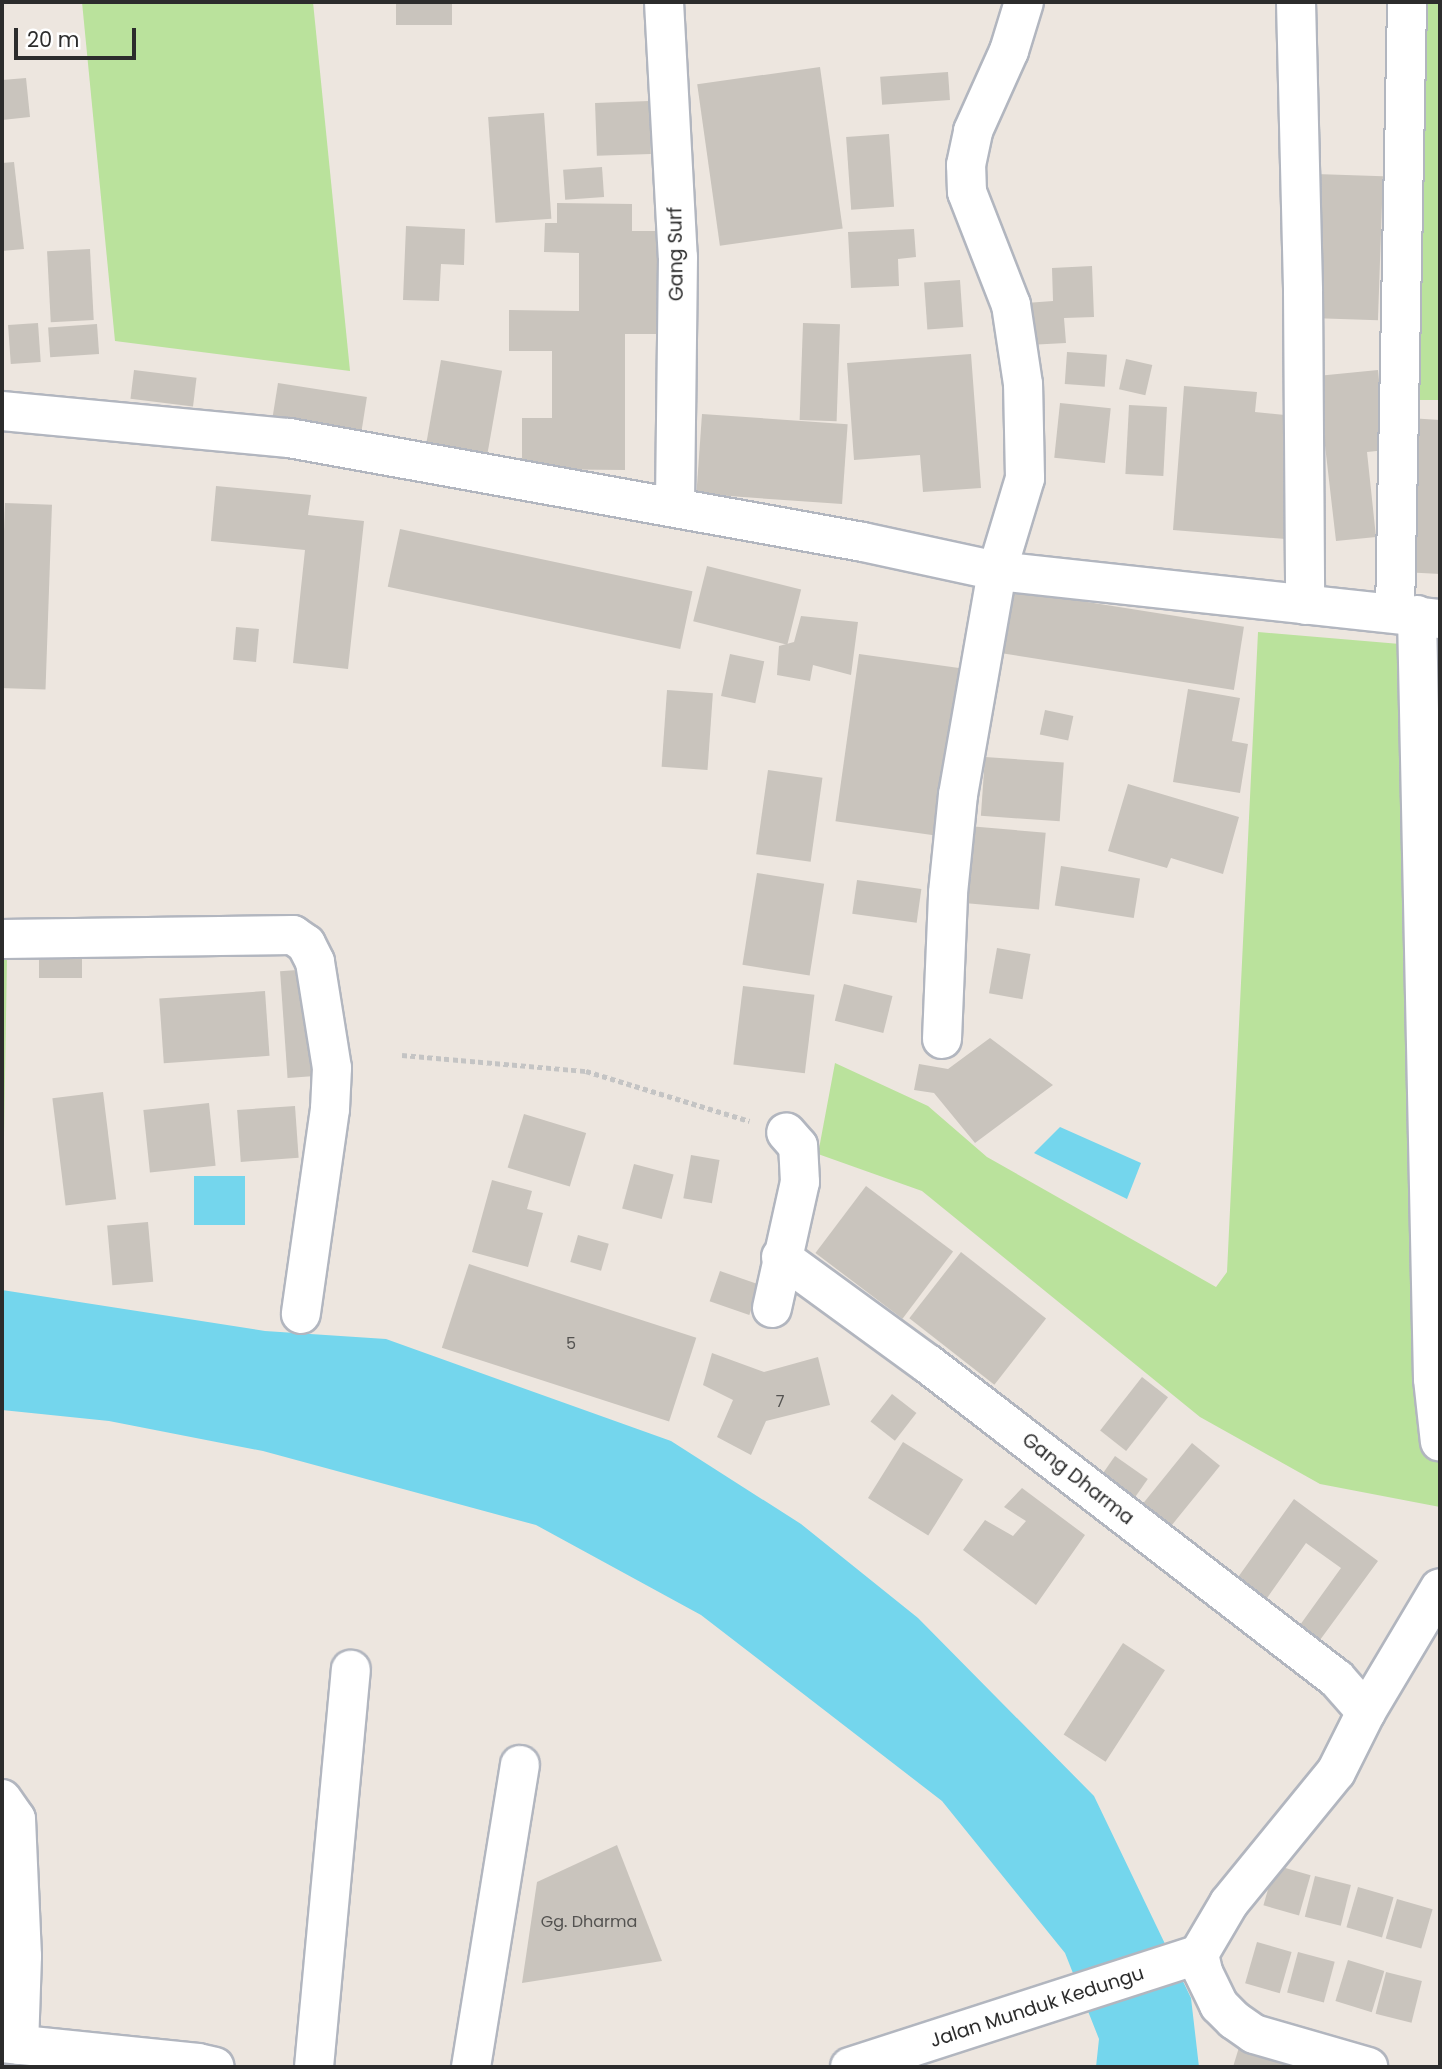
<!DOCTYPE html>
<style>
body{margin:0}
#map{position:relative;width:1442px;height:2069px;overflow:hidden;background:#ede6df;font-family:Poppins,sans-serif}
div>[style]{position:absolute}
.green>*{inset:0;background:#bae29c}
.water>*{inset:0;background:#74d6ed;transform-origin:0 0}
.building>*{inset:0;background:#c9c4bd;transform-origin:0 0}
.path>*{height:4.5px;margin-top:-2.25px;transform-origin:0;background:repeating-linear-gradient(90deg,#c4c4c4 0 5px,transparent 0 8.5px)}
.roads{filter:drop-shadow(2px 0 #b2b6bf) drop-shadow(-2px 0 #b2b6bf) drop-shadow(0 2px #b2b6bf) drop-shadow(0 -2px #b2b6bf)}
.minor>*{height:38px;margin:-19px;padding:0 19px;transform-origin:19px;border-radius:19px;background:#fff}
span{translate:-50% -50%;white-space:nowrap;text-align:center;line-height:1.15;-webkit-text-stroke:6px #fff;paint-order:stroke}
.number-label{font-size:16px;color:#535250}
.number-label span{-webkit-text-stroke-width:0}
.street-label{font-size:19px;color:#2c2c2c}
.frame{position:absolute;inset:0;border:4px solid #2c2c2c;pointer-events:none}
.scale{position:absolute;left:14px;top:28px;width:122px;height:32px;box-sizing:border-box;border:4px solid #2c2c2c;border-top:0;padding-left:9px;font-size:21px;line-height:24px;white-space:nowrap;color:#2c2c2c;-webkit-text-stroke:5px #fff;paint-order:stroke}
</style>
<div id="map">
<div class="green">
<i style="clip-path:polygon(82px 2px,313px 2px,350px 371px,115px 341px)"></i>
<i style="clip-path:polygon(1420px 2px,1440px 2px,1440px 400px,1416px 400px)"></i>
<i style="clip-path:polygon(1258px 632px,1400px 644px,1440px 1191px,1440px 1507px,1320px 1484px,1200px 1417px,922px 1191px,818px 1154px,835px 1063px,928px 1106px,987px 1157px,1216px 1287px,1227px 1272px)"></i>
<i style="clip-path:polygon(7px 957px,2px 1258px,2px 958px)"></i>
</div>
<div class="water">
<i style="clip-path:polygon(1060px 1127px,1141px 1163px,1127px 1199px,1034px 1153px)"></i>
<i style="left:194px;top:1176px;width:51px;height:49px"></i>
<i style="clip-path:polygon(2px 1290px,265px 1331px,386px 1339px,671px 1441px,801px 1524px,918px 1618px,1094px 1796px,1191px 1998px,1199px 2067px,1096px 2067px,1099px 2039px,1065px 1953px,942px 1801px,701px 1615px,536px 1525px,263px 1451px,109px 1421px,2px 1410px)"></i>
</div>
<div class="building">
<i style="left:396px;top:2px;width:56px;height:23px"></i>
<i style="left:820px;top:67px;width:163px;height:124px;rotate:82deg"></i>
<i style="left:948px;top:72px;width:28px;height:68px;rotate:86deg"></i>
<i style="clip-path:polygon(26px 78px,30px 117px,2px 120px,2px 80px)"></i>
<i style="left:649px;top:101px;width:53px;height:54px;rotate:88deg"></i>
<i style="left:544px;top:113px;width:106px;height:56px;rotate:86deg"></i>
<i style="left:889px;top:134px;width:73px;height:43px;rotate:86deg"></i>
<i style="clip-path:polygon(14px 162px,24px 249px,2px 251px,2px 163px)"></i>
<i style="left:602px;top:167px;width:30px;height:39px;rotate:86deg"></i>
<i style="left:1316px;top:174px;width:67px;height:144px;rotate:2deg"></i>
<i style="clip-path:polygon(557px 203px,632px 204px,632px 231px,670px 231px,670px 334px,625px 334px,625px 470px,522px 469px,522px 418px,552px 418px,552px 351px,509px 351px,509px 310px,579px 311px,579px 253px,544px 252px,545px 223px,557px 223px)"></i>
<i style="clip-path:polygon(406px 226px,465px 229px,464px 265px,441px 264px,439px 301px,403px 300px)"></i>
<i style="clip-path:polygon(914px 229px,916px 257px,898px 259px,899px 286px,851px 288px,848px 232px)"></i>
<i style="left:90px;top:249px;width:71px;height:43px;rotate:87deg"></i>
<i style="clip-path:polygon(1092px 266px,1094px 317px,1064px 318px,1066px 343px,1028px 345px,1026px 303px,1053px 301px,1052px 268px)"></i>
<i style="left:960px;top:280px;width:47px;height:36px;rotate:86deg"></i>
<i style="left:38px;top:323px;width:39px;height:30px;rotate:86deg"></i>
<i style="left:803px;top:323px;width:37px;height:97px;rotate:2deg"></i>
<i style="left:97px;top:324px;width:30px;height:49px;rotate:86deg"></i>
<i style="left:1067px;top:352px;width:40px;height:32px;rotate:4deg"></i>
<i style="clip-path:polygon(971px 354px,981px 488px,923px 492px,920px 455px,854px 460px,847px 363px)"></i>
<i style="left:1126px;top:359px;width:27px;height:31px;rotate:13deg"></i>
<i style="left:441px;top:360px;width:62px;height:84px;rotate:10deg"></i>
<i style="left:134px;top:370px;width:63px;height:29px;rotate:7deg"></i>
<i style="clip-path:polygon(1378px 370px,1386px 450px,1367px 452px,1376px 537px,1336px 541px,1317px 376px)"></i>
<i style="left:278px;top:383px;width:90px;height:35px;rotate:9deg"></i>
<i style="clip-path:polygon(1184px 386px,1257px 392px,1255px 412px,1295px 416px,1286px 539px,1173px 530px)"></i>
<i style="left:1060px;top:403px;width:51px;height:55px;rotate:6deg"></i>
<i style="left:1129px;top:405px;width:38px;height:69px;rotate:3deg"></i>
<i style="left:702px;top:414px;width:146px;height:80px;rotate:4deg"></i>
<i style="clip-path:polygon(1409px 418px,1440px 420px,1440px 574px,1403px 572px)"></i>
<i style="clip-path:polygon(216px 486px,311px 495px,308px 515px,364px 521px,348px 669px,293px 663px,305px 550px,211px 541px)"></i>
<i style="left:5px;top:503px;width:47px;height:185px;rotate:2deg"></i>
<i style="left:400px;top:529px;width:299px;height:59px;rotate:12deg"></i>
<i style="left:707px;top:566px;width:97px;height:57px;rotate:14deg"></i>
<i style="left:999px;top:588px;width:248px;height:64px;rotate:9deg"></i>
<i style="clip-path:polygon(801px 616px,858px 622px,851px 675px,813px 665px,810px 681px,777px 675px,779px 646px,794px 642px)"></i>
<i style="left:236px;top:627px;width:23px;height:33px;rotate:5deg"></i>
<i style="left:730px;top:654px;width:35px;height:43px;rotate:12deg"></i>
<i style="left:859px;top:654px;width:101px;height:169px;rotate:8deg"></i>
<i style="clip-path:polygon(1188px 689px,1240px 698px,1232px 741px,1248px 744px,1240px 793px,1173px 782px)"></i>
<i style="left:667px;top:690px;width:46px;height:77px;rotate:4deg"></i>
<i style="left:1045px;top:710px;width:29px;height:25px;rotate:12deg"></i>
<i style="left:985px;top:757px;width:79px;height:59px;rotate:4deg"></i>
<i style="left:768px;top:770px;width:55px;height:85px;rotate:8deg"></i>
<i style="clip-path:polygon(1128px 784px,1239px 817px,1223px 874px,1171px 858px,1167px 868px,1108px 851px)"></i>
<i style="left:968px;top:826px;width:78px;height:77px;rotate:5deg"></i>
<i style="left:1061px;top:866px;width:80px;height:40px;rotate:9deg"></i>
<i style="left:757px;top:873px;width:68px;height:93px;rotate:9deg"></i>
<i style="left:857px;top:880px;width:65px;height:34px;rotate:8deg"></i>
<i style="left:39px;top:947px;width:43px;height:31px"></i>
<i style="left:997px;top:948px;width:34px;height:46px;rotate:10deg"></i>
<i style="left:311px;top:969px;width:107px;height:31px;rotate:86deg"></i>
<i style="left:844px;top:984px;width:50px;height:38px;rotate:14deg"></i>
<i style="left:743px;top:986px;width:72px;height:79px;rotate:7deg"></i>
<i style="left:265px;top:991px;width:65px;height:106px;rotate:86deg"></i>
<i style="clip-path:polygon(990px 1038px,1053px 1085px,975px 1143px,934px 1093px,914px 1090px,919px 1064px,948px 1069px)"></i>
<i style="left:103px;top:1092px;width:108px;height:51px;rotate:83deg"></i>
<i style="left:209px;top:1103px;width:63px;height:66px;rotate:84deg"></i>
<i style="left:295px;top:1106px;width:52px;height:58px;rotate:86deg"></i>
<i style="left:524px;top:1114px;width:65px;height:56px;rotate:17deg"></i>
<i style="left:691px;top:1155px;width:29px;height:44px;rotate:10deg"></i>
<i style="left:634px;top:1164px;width:41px;height:46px;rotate:15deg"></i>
<i style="clip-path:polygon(492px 1180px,532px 1191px,527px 1209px,543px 1213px,528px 1267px,472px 1252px)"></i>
<i style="left:866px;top:1186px;width:109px;height:84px;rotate:37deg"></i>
<i style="left:148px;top:1222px;width:60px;height:41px;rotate:85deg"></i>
<i style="left:578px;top:1235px;width:32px;height:28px;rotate:16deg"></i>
<i style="left:961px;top:1252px;width:108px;height:84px;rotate:38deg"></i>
<i style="left:469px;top:1264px;width:239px;height:88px;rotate:18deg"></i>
<i style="left:720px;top:1271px;width:42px;height:32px;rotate:19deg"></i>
<i style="clip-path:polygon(712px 1353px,764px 1372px,818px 1357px,830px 1405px,766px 1421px,751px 1455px,717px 1437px,733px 1400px,703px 1385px)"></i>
<i style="left:1142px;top:1377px;width:33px;height:68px;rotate:38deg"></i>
<i style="left:892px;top:1394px;width:31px;height:35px;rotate:38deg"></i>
<i style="left:903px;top:1442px;width:71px;height:66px;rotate:32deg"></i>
<i style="left:1192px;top:1443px;width:36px;height:80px;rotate:39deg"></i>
<i style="left:1115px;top:1456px;width:40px;height:32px;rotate:35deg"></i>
<i style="clip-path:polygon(1022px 1488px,1085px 1535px,1036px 1605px,963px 1550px,985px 1520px,1013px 1536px,1026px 1521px,1004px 1507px)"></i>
<i style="clip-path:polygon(1294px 1499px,1378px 1561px,1320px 1640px,1300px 1625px,1341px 1568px,1306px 1543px,1260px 1608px,1231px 1587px)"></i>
<i style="left:1123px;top:1643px;width:50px;height:109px;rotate:33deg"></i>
<i style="clip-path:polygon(617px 1845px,662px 1961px,522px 1983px,537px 1882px)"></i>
<i style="left:1275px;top:1865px;width:37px;height:42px;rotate:16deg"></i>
<i style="left:1315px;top:1876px;width:37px;height:42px;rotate:14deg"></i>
<i style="left:1358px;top:1887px;width:37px;height:42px;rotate:16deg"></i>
<i style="left:1397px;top:1899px;width:37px;height:41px;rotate:16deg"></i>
<i style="left:1257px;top:1942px;width:36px;height:43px;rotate:16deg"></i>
<i style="left:1298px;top:1952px;width:38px;height:42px;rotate:15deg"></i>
<i style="left:1348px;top:1960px;width:38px;height:43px;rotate:17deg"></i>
<i style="left:1386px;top:1972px;width:37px;height:43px;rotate:14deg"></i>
<i style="clip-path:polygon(1240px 2044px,1312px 2067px,1233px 2067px)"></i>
</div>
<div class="path">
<i style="left:402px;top:1055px;width:185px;rotate:5deg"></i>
<i style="left:586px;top:1071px;width:171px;rotate:17deg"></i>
</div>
<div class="roads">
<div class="minor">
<i style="left:664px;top:2px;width:255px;rotate:86.9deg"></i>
<i style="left:678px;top:257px;width:250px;rotate:90.7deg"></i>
<i style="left:1296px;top:2px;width:289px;rotate:88.6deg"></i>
<i style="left:1303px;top:291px;width:314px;rotate:89.6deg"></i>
<i style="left:2px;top:411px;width:288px;rotate:5.4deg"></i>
<i style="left:289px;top:438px;width:583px;rotate:10.27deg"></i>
<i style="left:863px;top:542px;width:137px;rotate:12.2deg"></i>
<i style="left:997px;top:571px;width:446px;rotate:6.2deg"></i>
<i style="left:1395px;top:612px;width:610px;rotate:-88.87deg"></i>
<i style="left:1417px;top:615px;width:764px;rotate:88.8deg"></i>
<i style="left:1433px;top:1379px;width:63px;rotate:83.7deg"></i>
<i style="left:2px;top:939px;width:291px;rotate:-0.8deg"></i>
<i style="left:293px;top:935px;width:16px;rotate:35deg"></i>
<i style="left:306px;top:944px;width:20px;rotate:63deg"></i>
<i style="left:315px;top:962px;width:107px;rotate:80.9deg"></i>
<i style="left:332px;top:1068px;width:41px;rotate:92.8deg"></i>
<i style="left:330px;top:1109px;width:207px;rotate:98.1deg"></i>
<i style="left:942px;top:1039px;width:146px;rotate:-87.6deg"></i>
<i style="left:948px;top:893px;width:99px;rotate:-84.2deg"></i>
<i style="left:958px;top:795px;width:227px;rotate:-80.1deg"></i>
<i style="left:997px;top:571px;width:97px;rotate:-73.2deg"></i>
<i style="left:1025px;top:478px;width:94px;rotate:-91.2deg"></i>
<i style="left:1023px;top:384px;width:80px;rotate:-98.6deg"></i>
<i style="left:1011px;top:305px;width:121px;rotate:-111.3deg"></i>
<i style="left:967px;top:192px;width:27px;rotate:-92deg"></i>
<i style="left:966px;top:165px;width:35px;rotate:-78deg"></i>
<i style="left:973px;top:131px;width:88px;rotate:-65.8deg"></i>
<i style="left:1009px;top:51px;width:51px;rotate:-73deg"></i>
<i style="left:781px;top:1257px;width:182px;rotate:36.1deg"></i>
<i style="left:928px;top:1364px;width:516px;rotate:37.6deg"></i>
<i style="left:1337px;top:1679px;width:44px;rotate:48.7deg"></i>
<i style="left:772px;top:1308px;width:129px;rotate:-77.5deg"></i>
<i style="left:800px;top:1182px;width:36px;rotate:-93deg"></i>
<i style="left:798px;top:1146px;width:18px;rotate:-131deg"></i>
<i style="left:2px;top:1799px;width:24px;rotate:55deg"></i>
<i style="left:16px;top:1819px;width:137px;rotate:87.5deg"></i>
<i style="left:22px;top:1956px;width:89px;rotate:91.9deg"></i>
<i style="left:1199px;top:1954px;width:59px;rotate:-59.5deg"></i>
<i style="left:1229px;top:1903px;width:169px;rotate:-50.8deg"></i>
<i style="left:1336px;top:1772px;width:67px;rotate:-63.4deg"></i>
<i style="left:1366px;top:1712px;width:144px;rotate:-59.2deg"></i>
<i style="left:1199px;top:1954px;width:18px;rotate:77deg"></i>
<i style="left:1203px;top:1972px;width:37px;rotate:64deg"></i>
<i style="left:1219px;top:2005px;width:21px;rotate:45deg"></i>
<i style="left:1234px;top:2020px;width:24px;rotate:35deg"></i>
<i style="left:1254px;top:2034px;width:119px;rotate:16.1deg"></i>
<i style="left:2px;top:2043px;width:197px;rotate:5.8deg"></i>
<i style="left:198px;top:2063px;width:17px;rotate:13deg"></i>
<i style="left:314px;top:2067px;width:399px;rotate:-84.7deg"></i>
<i style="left:471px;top:2067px;width:306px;rotate:-80.8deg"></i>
<i style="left:850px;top:2067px;width:367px;rotate:-17.9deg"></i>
</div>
</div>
<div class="number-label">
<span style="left:571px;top:1344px">5</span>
<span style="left:780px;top:1402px">7</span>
<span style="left:589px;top:1922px">Gg. Dharma</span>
</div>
<div class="street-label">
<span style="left:676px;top:254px;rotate:-91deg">Gang Surf</span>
<span style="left:1078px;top:1479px;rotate:38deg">Gang Dharma</span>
<span style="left:1037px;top:2007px;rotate:-18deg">Jalan Munduk Kedungu</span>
</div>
<div class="frame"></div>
<div class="scale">20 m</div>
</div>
